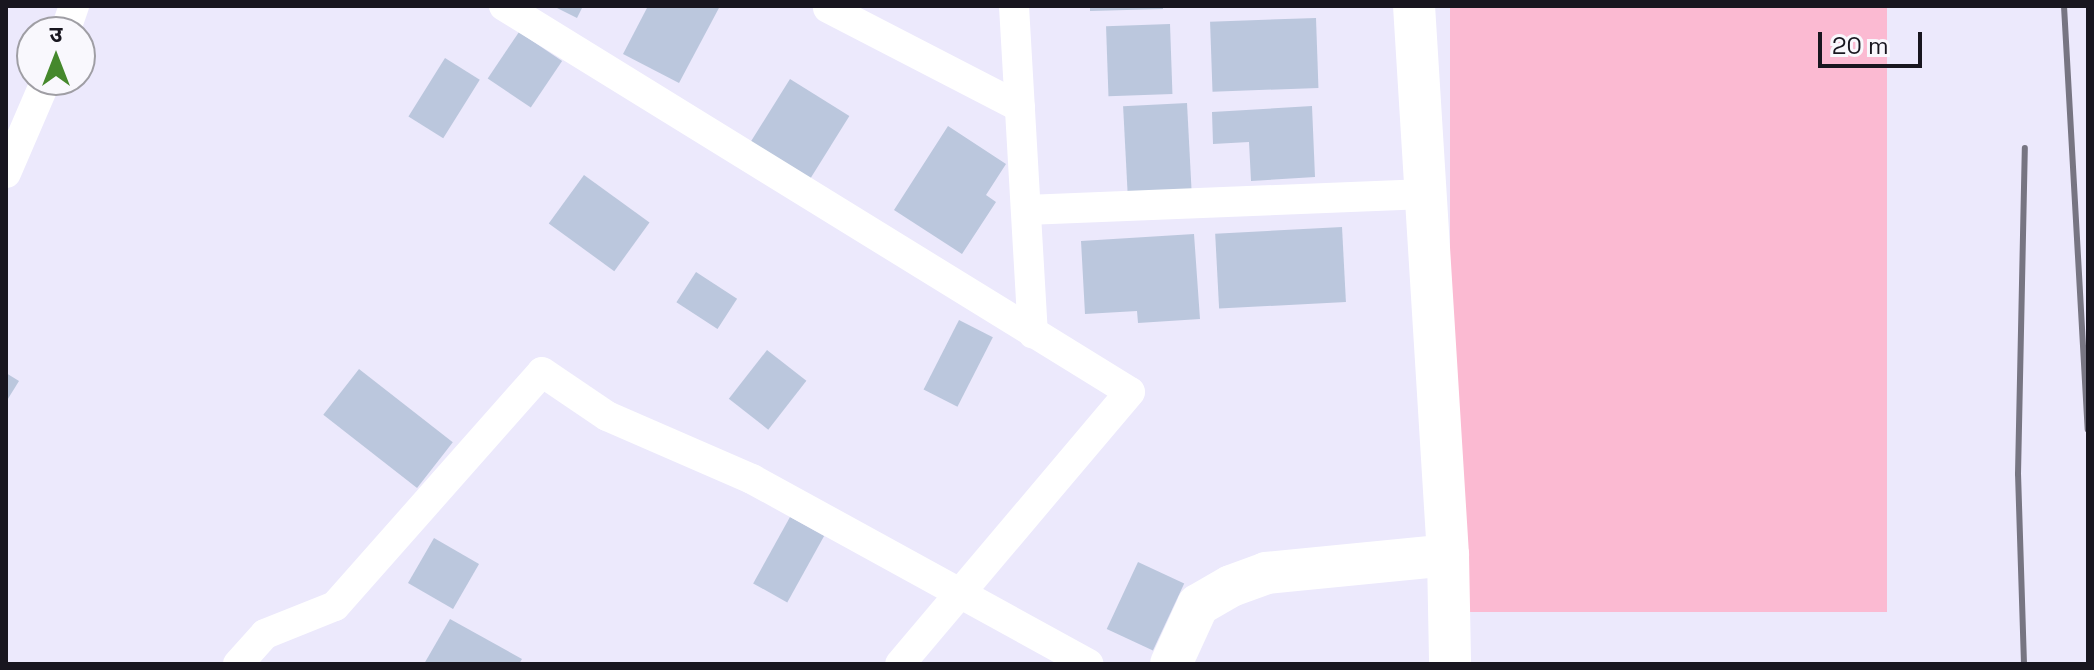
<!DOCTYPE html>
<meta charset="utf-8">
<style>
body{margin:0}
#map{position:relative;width:2094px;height:670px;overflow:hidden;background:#ece9fc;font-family:"Space Grotesk","Noto Sans Devanagari",sans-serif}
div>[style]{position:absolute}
.green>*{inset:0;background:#fbbad2;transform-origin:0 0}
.building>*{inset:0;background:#bbc7dd;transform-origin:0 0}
.street>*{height:30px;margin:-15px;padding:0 15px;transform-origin:15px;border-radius:15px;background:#fff}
.secondary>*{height:42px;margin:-21px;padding:0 21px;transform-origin:21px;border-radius:21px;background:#fff}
.rail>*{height:6px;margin:-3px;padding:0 3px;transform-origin:3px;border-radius:3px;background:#777582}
span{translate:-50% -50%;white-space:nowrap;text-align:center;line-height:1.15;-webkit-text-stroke:6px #f9f8fd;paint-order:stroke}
.frame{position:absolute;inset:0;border:8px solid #18161f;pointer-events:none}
.north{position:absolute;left:16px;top:16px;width:80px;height:80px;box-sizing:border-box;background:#f9f8fd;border:2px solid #9f9ea4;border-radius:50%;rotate:0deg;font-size:22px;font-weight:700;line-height:32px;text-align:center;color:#18161f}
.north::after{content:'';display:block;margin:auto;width:28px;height:36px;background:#45882c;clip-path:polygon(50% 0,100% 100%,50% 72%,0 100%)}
.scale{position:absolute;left:1818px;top:32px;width:104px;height:36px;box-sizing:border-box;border:4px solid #18161f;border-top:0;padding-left:10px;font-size:24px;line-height:28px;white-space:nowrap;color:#18161f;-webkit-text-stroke:6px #f9f8fd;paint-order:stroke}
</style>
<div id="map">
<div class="green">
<i style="left:1450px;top:6px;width:437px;height:606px"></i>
</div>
<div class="building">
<i style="clip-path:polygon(553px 6px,583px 6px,577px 18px)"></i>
<i style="clip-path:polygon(648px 6px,720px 6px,679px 83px,623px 54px)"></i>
<i style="clip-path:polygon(1090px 6px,1163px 6px,1163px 9px,1090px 11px)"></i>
<i style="left:1316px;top:18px;width:70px;height:106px;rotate:88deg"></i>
<i style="left:1170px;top:24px;width:70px;height:64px;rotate:88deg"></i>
<i style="left:519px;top:32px;width:52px;height:56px;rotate:34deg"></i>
<i style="left:445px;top:58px;width:41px;height:69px;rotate:32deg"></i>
<i style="left:790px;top:79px;width:70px;height:75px;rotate:32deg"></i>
<i style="left:1187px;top:103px;width:86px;height:64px;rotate:87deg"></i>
<i style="clip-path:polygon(1312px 106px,1315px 177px,1251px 181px,1249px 142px,1213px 144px,1212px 112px)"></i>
<i style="clip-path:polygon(948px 126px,1006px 164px,986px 195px,996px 202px,962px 254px,894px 210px)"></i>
<i style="left:584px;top:175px;width:81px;height:60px;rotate:36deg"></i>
<i style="left:1342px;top:227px;width:75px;height:127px;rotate:87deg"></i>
<i style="clip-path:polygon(1194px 234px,1200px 319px,1138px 323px,1137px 311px,1085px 314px,1081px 241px)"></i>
<i style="left:696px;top:272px;width:49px;height:36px;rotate:33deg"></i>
<i style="left:959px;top:320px;width:38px;height:78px;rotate:27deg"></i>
<i style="left:767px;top:350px;width:50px;height:62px;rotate:38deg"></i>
<i style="left:359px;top:369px;width:119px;height:58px;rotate:38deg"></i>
<i style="clip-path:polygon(6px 373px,19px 381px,6px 402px)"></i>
<i style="left:790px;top:517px;width:39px;height:76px;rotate:29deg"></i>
<i style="left:434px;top:538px;width:52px;height:52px;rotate:30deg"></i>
<i style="left:1138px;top:562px;width:51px;height:74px;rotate:25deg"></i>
<i style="clip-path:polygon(450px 619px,522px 659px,519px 664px,424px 664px)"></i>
</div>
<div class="street">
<i style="left:504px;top:6px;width:735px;rotate:31.66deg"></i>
<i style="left:1130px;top:392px;width:356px;rotate:130.2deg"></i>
<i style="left:1014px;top:6px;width:328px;rotate:86.7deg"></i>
<i style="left:828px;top:8px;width:216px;rotate:27.3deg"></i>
<i style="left:65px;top:32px;width:28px;rotate:-71deg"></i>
<i style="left:6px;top:173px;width:101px;rotate:-66.7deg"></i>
<i style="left:1026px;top:210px;width:400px;rotate:-2.3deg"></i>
<i style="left:238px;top:664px;width:40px;rotate:-48deg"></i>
<i style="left:265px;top:634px;width:75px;rotate:-21.8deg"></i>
<i style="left:335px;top:606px;width:312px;rotate:-48.5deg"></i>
<i style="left:542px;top:372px;width:78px;rotate:34.1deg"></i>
<i style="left:607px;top:416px;width:158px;rotate:23.5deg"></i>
<i style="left:752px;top:479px;width:384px;rotate:28.8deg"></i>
</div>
<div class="secondary">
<i style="left:1448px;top:555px;width:109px;rotate:88.9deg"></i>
<i style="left:1171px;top:664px;width:65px;rotate:-65.4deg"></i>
<i style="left:1198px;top:605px;width:38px;rotate:-30deg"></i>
<i style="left:1231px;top:586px;width:37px;rotate:-20deg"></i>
<i style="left:1266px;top:573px;width:183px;rotate:-5.6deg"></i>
<i style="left:1448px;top:555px;width:550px;rotate:-93.54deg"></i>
</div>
<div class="rail">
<i style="left:2064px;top:6px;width:424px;rotate:86.8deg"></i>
<i style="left:2024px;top:664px;width:190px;rotate:-91.8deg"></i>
<i style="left:2018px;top:474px;width:326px;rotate:-88.8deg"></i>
</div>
<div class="frame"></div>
<div class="north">उ</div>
<div class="scale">20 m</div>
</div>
